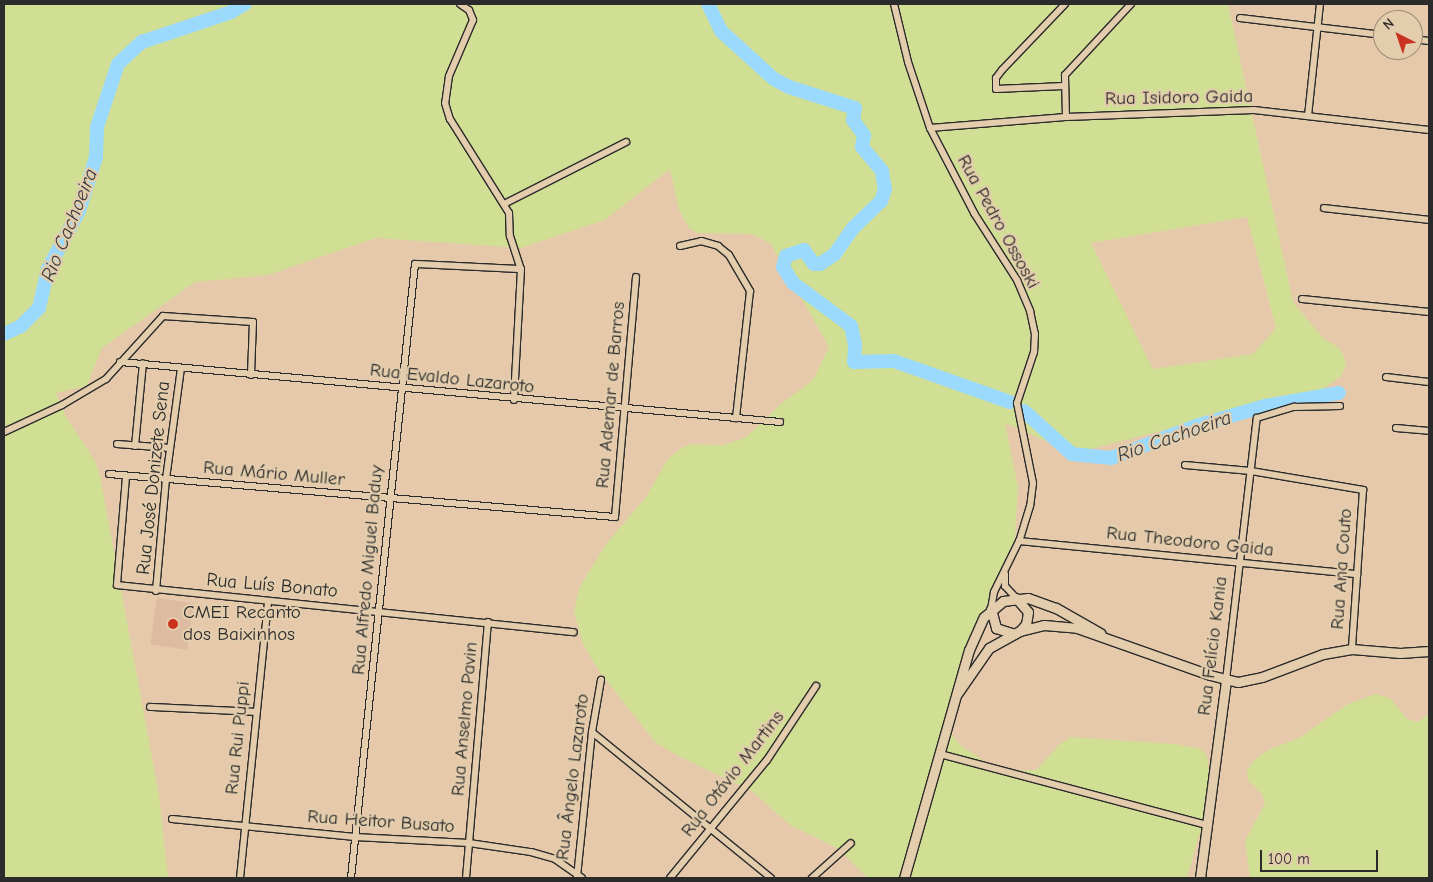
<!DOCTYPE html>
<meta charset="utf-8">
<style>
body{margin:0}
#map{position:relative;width:1433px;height:882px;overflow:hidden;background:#e6c9ab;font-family:"Comic Neue",sans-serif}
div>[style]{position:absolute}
.built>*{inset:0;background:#ddbba2;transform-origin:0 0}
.green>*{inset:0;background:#d0df93}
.river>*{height:14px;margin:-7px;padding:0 7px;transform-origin:7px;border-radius:7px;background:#9cdafd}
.roads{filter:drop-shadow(1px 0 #2b2b2b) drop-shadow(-1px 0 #2b2b2b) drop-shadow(0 1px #2b2b2b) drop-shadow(0 -1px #2b2b2b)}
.street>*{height:6px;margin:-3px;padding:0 3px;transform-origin:3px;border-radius:3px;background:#e3cdac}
.secondary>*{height:9px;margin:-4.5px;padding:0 4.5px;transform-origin:4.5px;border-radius:4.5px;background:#e3cdac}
.dots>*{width:14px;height:14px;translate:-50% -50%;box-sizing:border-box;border:2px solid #e3cdac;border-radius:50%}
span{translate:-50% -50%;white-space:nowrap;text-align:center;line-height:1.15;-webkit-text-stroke:4.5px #e3cdac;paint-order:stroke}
.street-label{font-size:19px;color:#2b2b2b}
.poi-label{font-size:19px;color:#2b2b2b}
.left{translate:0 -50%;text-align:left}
.water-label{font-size:20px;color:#363c40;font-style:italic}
.frame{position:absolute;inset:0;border:5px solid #2b2b2b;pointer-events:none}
.north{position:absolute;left:1373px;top:10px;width:50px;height:50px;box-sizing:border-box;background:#e3cdac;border:1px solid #998c78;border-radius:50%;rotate:319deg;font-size:14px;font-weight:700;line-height:20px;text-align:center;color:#2b2b2b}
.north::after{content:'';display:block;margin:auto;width:18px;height:22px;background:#c8321e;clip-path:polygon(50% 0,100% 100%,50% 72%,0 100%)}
.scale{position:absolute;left:1260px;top:850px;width:118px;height:22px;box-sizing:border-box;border:2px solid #2b2b2b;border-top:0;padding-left:6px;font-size:15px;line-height:18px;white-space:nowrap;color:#2b2b2b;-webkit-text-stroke:4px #e3cdac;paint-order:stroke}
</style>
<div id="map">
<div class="built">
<i style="left:157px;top:598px;width:37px;height:47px;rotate:8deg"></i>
</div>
<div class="green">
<i style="clip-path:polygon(evenodd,4px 4px,1228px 4px,1293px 302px,1323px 338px,1338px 347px,1344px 356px,1346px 367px,1340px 377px,1323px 389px,1087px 450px,1055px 445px,1005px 423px,1018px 487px,1014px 550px,945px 714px,947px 729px,959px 744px,984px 761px,1009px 771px,1036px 770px,1059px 745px,1071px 737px,1175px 744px,1201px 749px,1207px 756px,1209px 774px,1202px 825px,1187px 878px,868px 878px,837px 848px,790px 825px,752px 791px,678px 756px,655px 742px,599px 671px,583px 644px,574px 612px,579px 588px,606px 544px,646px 497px,668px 459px,681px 448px,692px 444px,723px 445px,745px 438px,781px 404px,813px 380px,829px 347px,770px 243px,752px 234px,697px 233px,689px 228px,679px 210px,670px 169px,605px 220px,521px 248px,376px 238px,268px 275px,195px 282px,102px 348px,87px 386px,56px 393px,65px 415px,95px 461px,100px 476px,159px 795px,168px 878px,4px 878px,4px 4px,1247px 217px,1276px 328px,1253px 354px,1153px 369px,1091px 243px,1247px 217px)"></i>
<i style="clip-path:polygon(1376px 694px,1391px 699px,1407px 719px,1418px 722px,1429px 714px,1429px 878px,1250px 878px,1245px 841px,1265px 803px,1262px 794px,1248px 780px,1247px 771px,1253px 761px,1270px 749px,1297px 739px,1348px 704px)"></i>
</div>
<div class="river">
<i style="left:708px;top:4px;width:30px;rotate:64deg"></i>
<i style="left:721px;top:31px;width:72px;rotate:42.2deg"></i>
<i style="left:774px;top:79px;width:17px;rotate:28deg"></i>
<i style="left:789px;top:87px;width:69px;rotate:17.7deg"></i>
<i style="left:855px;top:108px;width:12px;rotate:99deg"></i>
<i style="left:853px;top:120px;width:19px;rotate:54deg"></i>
<i style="left:864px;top:135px;width:12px;rotate:99deg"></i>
<i style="left:862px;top:147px;width:31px;rotate:50deg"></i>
<i style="left:882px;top:171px;width:18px;rotate:81deg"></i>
<i style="left:885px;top:189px;width:13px;rotate:108deg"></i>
<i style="left:881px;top:201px;width:39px;rotate:136deg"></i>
<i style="left:853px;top:228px;width:32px;rotate:125deg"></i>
<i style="left:835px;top:254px;width:18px;rotate:146deg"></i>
<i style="left:820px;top:264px;width:6px;rotate:180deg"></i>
<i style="left:814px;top:264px;width:17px;rotate:-126deg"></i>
<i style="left:804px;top:250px;width:19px;rotate:162deg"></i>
<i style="left:786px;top:256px;width:11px;rotate:105deg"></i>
<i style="left:783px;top:267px;width:19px;rotate:58deg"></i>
<i style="left:793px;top:283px;width:72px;rotate:36.6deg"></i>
<i style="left:851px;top:326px;width:19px;rotate:78deg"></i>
<i style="left:855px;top:345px;width:17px;rotate:93deg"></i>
<i style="left:854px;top:362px;width:40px;rotate:-1.4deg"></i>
<i style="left:894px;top:361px;width:123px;rotate:19.5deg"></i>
<i style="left:4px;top:334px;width:19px;rotate:-25deg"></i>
<i style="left:21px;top:326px;width:25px;rotate:-45deg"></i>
<i style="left:39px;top:308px;width:40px;rotate:-77deg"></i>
<i style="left:48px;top:269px;width:66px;rotate:-61.9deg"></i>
<i style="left:79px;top:211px;width:57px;rotate:-72.5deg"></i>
<i style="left:96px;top:157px;width:30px;rotate:-88deg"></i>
<i style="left:97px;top:127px;width:66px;rotate:-71.6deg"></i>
<i style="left:118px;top:64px;width:33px;rotate:-43deg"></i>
<i style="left:142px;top:42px;width:94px;rotate:-18.6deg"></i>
<i style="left:231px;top:12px;width:16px;rotate:-30deg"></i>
<i style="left:1024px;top:411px;width:64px;rotate:41.9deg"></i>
<i style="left:1072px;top:454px;width:39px;rotate:6deg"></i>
<i style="left:1111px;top:458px;width:91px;rotate:-20.6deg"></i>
<i style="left:1196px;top:426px;width:72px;rotate:-16.2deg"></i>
<i style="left:1265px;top:406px;width:75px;rotate:-10deg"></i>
</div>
<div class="roads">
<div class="street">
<i style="left:460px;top:4px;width:11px;rotate:34deg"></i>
<i style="left:469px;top:10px;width:11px;rotate:68deg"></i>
<i style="left:473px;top:20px;width:61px;rotate:113.2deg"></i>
<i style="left:449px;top:76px;width:27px;rotate:98deg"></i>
<i style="left:445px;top:103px;width:17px;rotate:73deg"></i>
<i style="left:450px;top:119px;width:111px;rotate:57.9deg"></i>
<i style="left:509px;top:213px;width:23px;rotate:88deg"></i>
<i style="left:510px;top:236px;width:35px;rotate:72deg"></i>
<i style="left:521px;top:269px;width:131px;rotate:93.1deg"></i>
<i style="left:894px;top:4px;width:60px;rotate:76.4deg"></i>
<i style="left:908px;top:62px;width:70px;rotate:71.6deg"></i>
<i style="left:930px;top:128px;width:96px;rotate:62.6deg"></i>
<i style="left:974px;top:213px;width:80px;rotate:57.3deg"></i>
<i style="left:1017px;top:280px;width:34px;rotate:67deg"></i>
<i style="left:1030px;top:311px;width:24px;rotate:78deg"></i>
<i style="left:1035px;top:334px;width:18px;rotate:93deg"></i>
<i style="left:1034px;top:352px;width:54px;rotate:108.4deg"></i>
<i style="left:1017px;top:403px;width:82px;rotate:78.7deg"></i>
<i style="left:1033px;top:483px;width:23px;rotate:97deg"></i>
<i style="left:1030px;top:506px;width:37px;rotate:107deg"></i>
<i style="left:1019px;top:541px;width:57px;rotate:116.1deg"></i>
<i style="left:994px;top:592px;width:17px;rotate:100deg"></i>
<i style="left:1240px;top:18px;width:144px;rotate:6.8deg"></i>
<i style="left:1413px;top:39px;width:16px;rotate:7deg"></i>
<i style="left:1064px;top:86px;width:68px;rotate:177.5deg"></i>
<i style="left:996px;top:89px;width:11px;rotate:-90deg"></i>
<i style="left:996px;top:78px;width:10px;rotate:-53deg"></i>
<i style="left:1002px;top:70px;width:91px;rotate:-46.3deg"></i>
<i style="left:1308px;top:116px;width:113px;rotate:-83.9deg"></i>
<i style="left:1066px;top:117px;width:42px;rotate:-91.4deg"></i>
<i style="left:1065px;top:75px;width:97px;rotate:-47.1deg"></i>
<i style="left:930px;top:128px;width:136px;rotate:-4.6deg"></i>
<i style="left:1066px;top:117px;width:188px;rotate:-2.1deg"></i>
<i style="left:1254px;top:110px;width:176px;rotate:6.5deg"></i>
<i style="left:504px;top:204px;width:137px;rotate:-26.9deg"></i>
<i style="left:1324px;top:208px;width:106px;rotate:6.5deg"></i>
<i style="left:680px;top:246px;width:22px;rotate:-13deg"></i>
<i style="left:701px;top:241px;width:18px;rotate:16deg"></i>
<i style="left:718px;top:246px;width:14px;rotate:39deg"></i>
<i style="left:729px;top:255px;width:42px;rotate:59.7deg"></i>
<i style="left:750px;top:291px;width:128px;rotate:96.3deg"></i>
<i style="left:1302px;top:299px;width:128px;rotate:5.8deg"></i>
<i style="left:120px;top:362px;width:663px;rotate:5.19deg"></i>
<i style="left:1386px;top:377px;width:43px;rotate:6.6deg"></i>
<i style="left:1396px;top:428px;width:33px;rotate:5deg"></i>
<i style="left:4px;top:432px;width:64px;rotate:-25deg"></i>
<i style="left:62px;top:405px;width:51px;rotate:-30.6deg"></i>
<i style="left:106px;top:379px;width:85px;rotate:-47.9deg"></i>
<i style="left:163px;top:316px;width:90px;rotate:3.8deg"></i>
<i style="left:253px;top:322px;width:53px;rotate:92.2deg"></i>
<i style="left:117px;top:444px;width:53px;rotate:4.3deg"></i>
<i style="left:135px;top:446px;width:83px;rotate:-84.5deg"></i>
<i style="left:1185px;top:465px;width:66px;rotate:5.2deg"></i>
<i style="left:1251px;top:471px;width:114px;rotate:9.6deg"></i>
<i style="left:1363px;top:490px;width:159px;rotate:94deg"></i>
<i style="left:109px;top:474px;width:508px;rotate:4.86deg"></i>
<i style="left:615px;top:517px;width:241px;rotate:-85deg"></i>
<i style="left:126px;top:477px;width:108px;rotate:94.8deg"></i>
<i style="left:117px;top:585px;width:459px;rotate:5.9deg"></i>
<i style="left:1019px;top:541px;width:340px;rotate:5.6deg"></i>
<i style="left:1005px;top:574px;width:12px;rotate:90deg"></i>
<i style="left:1005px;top:586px;width:16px;rotate:47deg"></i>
<i style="left:156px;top:591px;width:112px;rotate:-84.9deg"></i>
<i style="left:166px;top:479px;width:112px;rotate:-82.3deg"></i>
<i style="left:1226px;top:680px;width:264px;rotate:-83.3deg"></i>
<i style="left:1257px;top:418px;width:39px;rotate:-17deg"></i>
<i style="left:1294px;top:407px;width:46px;rotate:-1.2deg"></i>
<i style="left:150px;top:707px;width:105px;rotate:2.7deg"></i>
<i style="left:592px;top:732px;width:231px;rotate:39.2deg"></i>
<i style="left:940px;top:754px;width:276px;rotate:14.9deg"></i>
<i style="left:172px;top:819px;width:184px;rotate:5.6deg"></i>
<i style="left:355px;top:837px;width:114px;rotate:3deg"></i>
<i style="left:469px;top:843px;width:63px;rotate:8.3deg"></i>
<i style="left:531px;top:852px;width:25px;rotate:16deg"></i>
<i style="left:555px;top:859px;width:33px;rotate:35deg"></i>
<i style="left:577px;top:877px;width:146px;rotate:-84.1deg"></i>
<i style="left:592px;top:732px;width:53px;rotate:-80.2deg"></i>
<i style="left:240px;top:878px;width:278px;rotate:-84.2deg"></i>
<i style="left:351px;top:878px;width:617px;rotate:-84.05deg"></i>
<i style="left:415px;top:264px;width:106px;rotate:2.7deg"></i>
<i style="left:466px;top:878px;width:257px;rotate:-85.1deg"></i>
<i style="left:670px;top:878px;width:153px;rotate:-50.6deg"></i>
<i style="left:767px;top:760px;width:89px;rotate:-56.5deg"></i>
<i style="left:812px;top:878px;width:52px;rotate:-41.9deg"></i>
</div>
<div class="secondary">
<i style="left:1016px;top:598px;width:18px;rotate:49deg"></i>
<i style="left:1028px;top:612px;width:12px;rotate:99deg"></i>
<i style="left:1026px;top:624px;width:9px;rotate:131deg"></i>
<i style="left:991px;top:609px;width:20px;rotate:75deg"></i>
<i style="left:996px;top:628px;width:19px;rotate:18deg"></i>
<i style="left:957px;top:694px;width:56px;rotate:-55.2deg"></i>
<i style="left:989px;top:648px;width:35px;rotate:-29deg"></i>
<i style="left:1020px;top:631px;width:25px;rotate:-14deg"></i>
<i style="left:1044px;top:625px;width:33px;rotate:5deg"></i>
<i style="left:1077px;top:628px;width:141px;rotate:19.5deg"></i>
<i style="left:1210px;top:675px;width:29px;rotate:14deg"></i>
<i style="left:1238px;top:682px;width:25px;rotate:-12deg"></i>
<i style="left:1262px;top:677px;width:65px;rotate:-20.7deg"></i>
<i style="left:1323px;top:654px;width:29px;rotate:-10deg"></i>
<i style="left:1352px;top:649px;width:48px;rotate:4.8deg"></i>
<i style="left:1400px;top:653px;width:29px;rotate:-4deg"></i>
<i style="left:904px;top:878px;width:237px;rotate:-74.1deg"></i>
<i style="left:969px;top:650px;width:36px;rotate:-66deg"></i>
<i style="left:984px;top:617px;width:25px;rotate:-40deg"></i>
<i style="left:1003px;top:601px;width:25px;rotate:-7deg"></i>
<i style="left:1028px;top:598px;width:30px;rotate:20deg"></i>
<i style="left:1056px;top:608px;width:51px;rotate:29.6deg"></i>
<i style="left:1200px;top:878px;width:200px;rotate:-82.5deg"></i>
</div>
</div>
<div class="dots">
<i style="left:173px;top:624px;background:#c8321e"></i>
</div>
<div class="street-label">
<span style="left:1179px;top:98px;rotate:-1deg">Rua Isidoro Gaida</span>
<span style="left:998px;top:222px;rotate:61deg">Rua Pedro Ossoski</span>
<span style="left:452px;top:379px;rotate:6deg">Rua Evaldo Lazaroto</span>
<span style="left:611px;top:395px;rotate:-85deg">Rua Ademar de Barros</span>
<span style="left:274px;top:474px;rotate:5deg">Rua Mário Muller</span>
<span style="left:154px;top:478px;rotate:-84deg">Rua José Donizete Sena</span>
<span style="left:1190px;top:542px;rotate:6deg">Rua Theodoro Gaida</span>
<span style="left:1342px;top:569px;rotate:-86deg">Rua Ana Couto</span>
<span style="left:368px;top:570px;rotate:-85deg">Rua Alfredo Miguel Baduy</span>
<span style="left:272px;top:586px;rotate:5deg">Rua Luís Bonato</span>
<span style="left:1213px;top:646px;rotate:-83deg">Rua Felício Kania</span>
<span style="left:465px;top:719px;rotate:-85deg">Rua Anselmo Pavin</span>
<span style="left:238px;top:738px;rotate:-84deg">Rua Rui Puppi</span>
<span style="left:733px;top:774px;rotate:-52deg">Rua Otávio Martins</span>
<span style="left:573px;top:777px;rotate:-83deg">Rua Ângelo Lazaroto</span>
<span style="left:381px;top:822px;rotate:4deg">Rua Heitor Busato</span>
</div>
<div class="poi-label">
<span class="left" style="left:183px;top:624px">CMEI Recanto<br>dos Baixinhos</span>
</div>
<div class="water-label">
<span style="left:69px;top:225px;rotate:-68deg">Rio Cachoeira</span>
<span style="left:1174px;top:436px;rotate:-19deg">Rio Cachoeira</span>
</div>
<div class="frame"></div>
<div class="north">N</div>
<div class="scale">100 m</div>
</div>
